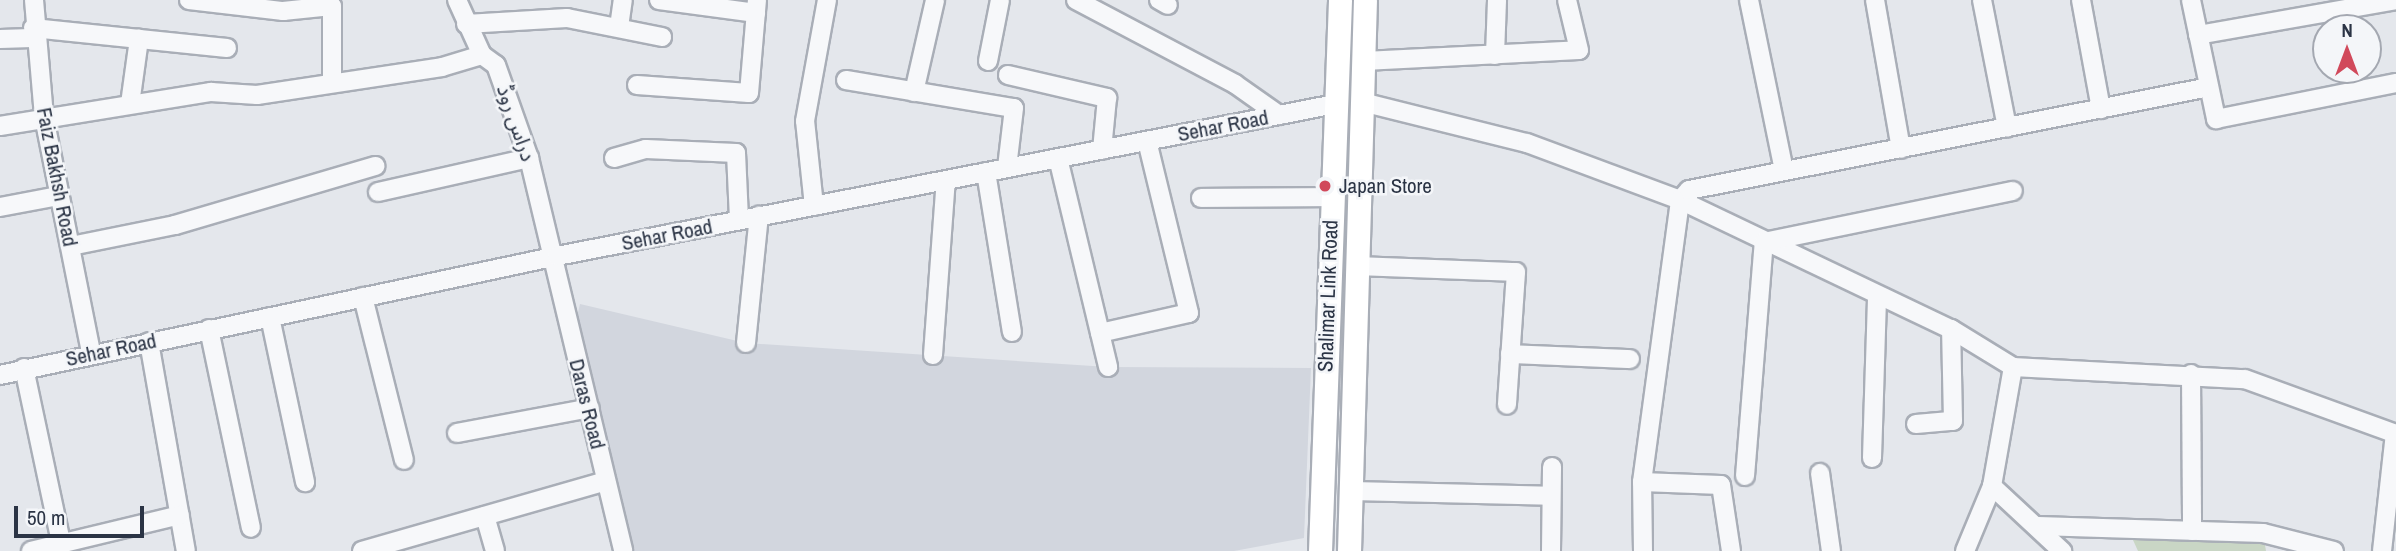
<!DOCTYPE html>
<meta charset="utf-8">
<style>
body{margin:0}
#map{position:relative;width:2396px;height:551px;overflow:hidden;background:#e4e7ec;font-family:"Archivo Narrow","Noto Sans Arabic",sans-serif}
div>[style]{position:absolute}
.built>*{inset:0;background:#d2d6de}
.green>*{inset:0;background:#c9d6c5}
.roads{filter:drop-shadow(2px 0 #a9aeb7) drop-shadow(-2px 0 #a9aeb7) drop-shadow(0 2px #a9aeb7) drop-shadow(0 -2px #a9aeb7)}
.minor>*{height:18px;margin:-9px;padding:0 9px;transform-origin:9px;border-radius:9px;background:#f7f8fa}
.major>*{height:23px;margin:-11.5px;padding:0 11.5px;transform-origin:11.5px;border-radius:11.5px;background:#fff}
.dots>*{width:19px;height:19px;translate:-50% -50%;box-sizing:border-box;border:4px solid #f4f6f9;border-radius:50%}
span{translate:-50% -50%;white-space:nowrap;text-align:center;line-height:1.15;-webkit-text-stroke:5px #f4f6f9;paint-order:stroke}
.street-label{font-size:21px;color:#2b3445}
.poi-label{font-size:21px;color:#2b3445}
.left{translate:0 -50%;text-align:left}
.north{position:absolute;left:2312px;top:14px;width:70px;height:70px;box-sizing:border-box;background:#f4f6f9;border:2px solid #a4a8b1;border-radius:50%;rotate:0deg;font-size:19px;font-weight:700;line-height:28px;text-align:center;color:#2b3445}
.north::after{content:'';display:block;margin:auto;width:24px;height:32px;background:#d1495b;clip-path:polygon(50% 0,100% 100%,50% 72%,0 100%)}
.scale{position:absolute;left:14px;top:506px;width:130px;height:32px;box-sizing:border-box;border:4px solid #2b3445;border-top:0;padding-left:9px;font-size:21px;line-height:24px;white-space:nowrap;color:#2b3445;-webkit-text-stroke:5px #f4f6f9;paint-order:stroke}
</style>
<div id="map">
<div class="built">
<i style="clip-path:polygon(580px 304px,746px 343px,1108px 367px,1311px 368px,1304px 538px,1234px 551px,625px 551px,571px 341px)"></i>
</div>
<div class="green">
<i style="clip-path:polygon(2128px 529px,2263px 533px,2266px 551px,2138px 551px)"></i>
</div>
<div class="roads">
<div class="minor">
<i style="left:34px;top:0;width:117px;rotate:85.1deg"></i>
<i style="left:44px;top:117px;width:241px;rotate:78.7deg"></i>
<i style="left:189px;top:0;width:95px;rotate:6.7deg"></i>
<i style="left:283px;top:11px;width:49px;rotate:-5.8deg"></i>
<i style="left:332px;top:6px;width:77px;rotate:90deg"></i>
<i style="left:457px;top:0;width:60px;rotate:65.6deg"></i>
<i style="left:482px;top:55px;width:17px;rotate:36deg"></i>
<i style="left:496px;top:65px;width:99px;rotate:70.5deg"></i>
<i style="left:529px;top:158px;width:404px;rotate:76.5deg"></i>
<i style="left:659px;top:0;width:98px;rotate:7.6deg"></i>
<i style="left:1076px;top:0;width:180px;rotate:27.8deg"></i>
<i style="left:1235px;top:84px;width:54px;rotate:35.2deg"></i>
<i style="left:1159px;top:0;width:10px;rotate:29deg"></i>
<i style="left:1749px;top:0;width:174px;rotate:78.4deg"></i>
<i style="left:1875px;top:0;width:151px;rotate:80.1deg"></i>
<i style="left:1982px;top:0;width:130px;rotate:78.9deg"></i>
<i style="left:2081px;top:0;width:111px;rotate:79.6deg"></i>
<i style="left:2191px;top:0;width:122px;rotate:78.1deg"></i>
<i style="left:2216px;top:119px;width:184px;rotate:-11.3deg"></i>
<i style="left:466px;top:24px;width:101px;rotate:-3.4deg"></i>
<i style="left:567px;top:18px;width:97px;rotate:11.3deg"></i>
<i style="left:619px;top:27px;width:27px;rotate:-82deg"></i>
<i style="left:33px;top:28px;width:195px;rotate:5.9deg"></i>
<i style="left:2198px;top:35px;width:201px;rotate:-10deg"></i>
<i style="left:0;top:39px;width:32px;rotate:-2deg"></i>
<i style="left:1495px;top:55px;width:55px;rotate:-87.9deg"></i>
<i style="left:988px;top:61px;width:62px;rotate:-78.9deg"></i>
<i style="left:1364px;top:61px;width:215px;rotate:-2.9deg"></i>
<i style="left:1579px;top:50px;width:51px;rotate:-103.5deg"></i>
<i style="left:1008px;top:75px;width:102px;rotate:13.1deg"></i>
<i style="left:1107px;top:98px;width:52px;rotate:95.5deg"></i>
<i style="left:846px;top:80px;width:170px;rotate:9.5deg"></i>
<i style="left:1014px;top:108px;width:60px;rotate:96.7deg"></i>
<i style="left:637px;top:85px;width:112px;rotate:4.1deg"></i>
<i style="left:749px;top:93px;width:93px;rotate:-85.1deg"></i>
<i style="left:914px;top:92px;width:94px;rotate:-77.1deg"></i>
<i style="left:1362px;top:102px;width:170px;rotate:14deg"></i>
<i style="left:1527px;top:143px;width:163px;rotate:20.4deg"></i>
<i style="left:1680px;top:200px;width:300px;rotate:25.5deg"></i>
<i style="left:1951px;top:329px;width:73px;rotate:31.5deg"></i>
<i style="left:2013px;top:367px;width:232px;rotate:3deg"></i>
<i style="left:2245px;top:379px;width:161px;rotate:20deg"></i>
<i style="left:130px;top:104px;width:66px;rotate:-82.1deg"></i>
<i style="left:0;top:126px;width:214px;rotate:-9.2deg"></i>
<i style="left:211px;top:92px;width:46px;rotate:3.7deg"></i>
<i style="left:257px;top:95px;width:187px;rotate:-8.6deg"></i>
<i style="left:442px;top:67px;width:42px;rotate:-16.7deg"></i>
<i style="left:614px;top:158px;width:33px;rotate:-16deg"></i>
<i style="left:646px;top:149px;width:90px;rotate:2.5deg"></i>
<i style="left:736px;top:153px;width:67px;rotate:87.4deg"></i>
<i style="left:1058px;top:158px;width:215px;rotate:76.5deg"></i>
<i style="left:986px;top:172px;width:162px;rotate:80.8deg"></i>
<i style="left:378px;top:192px;width:155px;rotate:-12.7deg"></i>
<i style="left:1201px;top:198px;width:131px;rotate:-0.4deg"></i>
<i style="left:814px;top:206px;width:85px;rotate:-96deg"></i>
<i style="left:805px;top:121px;width:123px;rotate:-79.7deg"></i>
<i style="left:0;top:207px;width:60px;rotate:-10.6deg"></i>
<i style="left:71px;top:246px;width:106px;rotate:-11.4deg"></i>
<i style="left:175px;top:225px;width:209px;rotate:-16.4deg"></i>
<i style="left:1359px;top:266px;width:157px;rotate:2.2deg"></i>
<i style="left:1516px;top:272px;width:133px;rotate:93.9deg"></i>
<i style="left:363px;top:297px;width:168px;rotate:75.9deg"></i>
<i style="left:270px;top:317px;width:169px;rotate:78deg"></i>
<i style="left:209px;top:329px;width:203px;rotate:78.1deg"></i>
<i style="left:1100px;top:333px;width:91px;rotate:-12.7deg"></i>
<i style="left:1189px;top:313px;width:177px;rotate:-103.7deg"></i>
<i style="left:149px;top:342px;width:212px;rotate:80deg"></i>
<i style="left:746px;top:343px;width:128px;rotate:-84.2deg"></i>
<i style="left:1510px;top:354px;width:120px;rotate:2.4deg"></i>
<i style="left:933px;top:355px;width:175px;rotate:-85.8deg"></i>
<i style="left:24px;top:368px;width:178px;rotate:78deg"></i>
<i style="left:2191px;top:374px;width:157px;rotate:89.6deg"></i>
<i style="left:0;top:375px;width:570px;rotate:-12.06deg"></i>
<i style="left:557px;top:256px;width:793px;rotate:-11.05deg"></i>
<i style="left:1916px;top:424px;width:37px;rotate:-5deg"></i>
<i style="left:1953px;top:421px;width:92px;rotate:-91.2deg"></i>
<i style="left:457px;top:433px;width:135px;rotate:-10.6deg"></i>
<i style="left:1872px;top:458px;width:163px;rotate:-88.2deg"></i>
<i style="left:1820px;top:473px;width:79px;rotate:82deg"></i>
<i style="left:1745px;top:476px;width:235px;rotate:-85.4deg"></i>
<i style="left:1764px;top:242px;width:254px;rotate:-11.6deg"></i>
<i style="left:1642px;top:482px;width:79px;rotate:2.2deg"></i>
<i style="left:1721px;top:485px;width:67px;rotate:81.4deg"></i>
<i style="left:1992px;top:486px;width:96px;rotate:42.9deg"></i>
<i style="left:1351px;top:491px;width:200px;rotate:1.4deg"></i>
<i style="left:485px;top:516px;width:36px;rotate:74deg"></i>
<i style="left:2038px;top:526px;width:225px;rotate:1.8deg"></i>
<i style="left:2263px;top:533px;width:73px;rotate:14.2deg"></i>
<i style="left:31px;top:551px;width:153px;rotate:-13.6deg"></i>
<i style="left:362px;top:551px;width:254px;rotate:-16deg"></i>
<i style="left:1551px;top:551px;width:84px;rotate:-89.3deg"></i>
<i style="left:1643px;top:551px;width:69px;rotate:-90.8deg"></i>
<i style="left:1642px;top:482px;width:285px;rotate:-82.3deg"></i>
<i style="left:1680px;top:200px;width:13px;rotate:-48deg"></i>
<i style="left:1689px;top:190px;width:530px;rotate:-11.2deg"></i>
<i style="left:1965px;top:551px;width:70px;rotate:-67.4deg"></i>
<i style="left:1992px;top:486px;width:121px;rotate:-80deg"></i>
<i style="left:2382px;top:551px;width:118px;rotate:-83.7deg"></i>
</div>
<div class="major">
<i style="left:1320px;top:551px;width:551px;rotate:-87.92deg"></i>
<i style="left:1349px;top:551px;width:551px;rotate:-88.34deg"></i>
</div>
</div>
<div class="dots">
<i style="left:1325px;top:186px;background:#d1495b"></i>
</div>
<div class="street-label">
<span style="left:516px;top:123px;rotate:71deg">دراس روڈ</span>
<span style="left:1223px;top:126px;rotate:-11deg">Sehar Road</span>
<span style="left:57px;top:177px;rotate:79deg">Faiz Bakhsh Road</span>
<span style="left:667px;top:235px;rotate:-11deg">Sehar Road</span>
<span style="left:1328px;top:296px;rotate:-88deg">Shalimar Link Road</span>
<span style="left:111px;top:350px;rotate:-12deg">Sehar Road</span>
<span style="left:587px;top:404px;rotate:76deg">Daras Road</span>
</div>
<div class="poi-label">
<span class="left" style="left:1339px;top:186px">Japan Store</span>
</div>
<div class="north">N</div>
<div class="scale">50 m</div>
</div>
